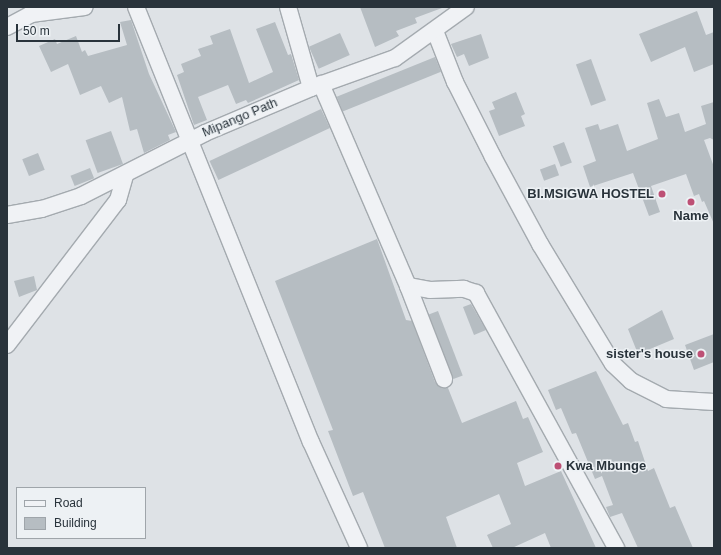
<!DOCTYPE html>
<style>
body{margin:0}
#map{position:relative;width:721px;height:555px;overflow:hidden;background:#dee2e6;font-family:Arial,sans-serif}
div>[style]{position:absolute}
.building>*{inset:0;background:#b6bdc2;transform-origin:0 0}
.roads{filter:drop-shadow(1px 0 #a4aaaf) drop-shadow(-1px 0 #a4aaaf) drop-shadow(0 1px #a4aaaf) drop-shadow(0 -1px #a4aaaf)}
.minor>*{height:16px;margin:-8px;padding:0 8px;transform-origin:8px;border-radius:8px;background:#f0f2f5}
.dots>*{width:11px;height:11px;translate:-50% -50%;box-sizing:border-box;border:2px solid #edf1f4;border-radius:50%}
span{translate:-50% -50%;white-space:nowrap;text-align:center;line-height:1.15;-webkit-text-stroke:3px #edf1f4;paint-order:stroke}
.street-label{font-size:13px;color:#29333b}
.poi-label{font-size:13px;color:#29333b;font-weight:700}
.right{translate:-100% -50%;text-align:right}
.left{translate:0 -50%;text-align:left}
.frame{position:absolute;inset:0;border:8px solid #29333b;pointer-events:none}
.legend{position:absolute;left:16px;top:487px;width:130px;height:52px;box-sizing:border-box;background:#edf1f4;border:1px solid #9fa5aa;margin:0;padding:5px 7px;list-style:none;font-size:12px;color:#29333b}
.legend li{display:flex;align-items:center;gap:8px;height:20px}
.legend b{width:20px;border:1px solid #9fa5aa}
.scale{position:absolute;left:16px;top:24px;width:104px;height:18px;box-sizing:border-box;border:2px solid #29333b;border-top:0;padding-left:5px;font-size:12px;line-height:14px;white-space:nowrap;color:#29333b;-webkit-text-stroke:3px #edf1f4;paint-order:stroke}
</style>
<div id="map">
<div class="building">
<i style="clip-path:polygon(360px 7px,442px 7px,442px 8px,415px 18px,417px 23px,396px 31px,399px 36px,375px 47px)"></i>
<i style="clip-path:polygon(697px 11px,706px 35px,714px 32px,714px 64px,694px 72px,685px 47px,651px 62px,639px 34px)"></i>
<i style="clip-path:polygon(131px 20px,149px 74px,176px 132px,168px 135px,170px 140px,144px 153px,137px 129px,130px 131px,122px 97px,109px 103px,101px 86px,80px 95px,68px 64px,51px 72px,39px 46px,55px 39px,57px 44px,76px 36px,82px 52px,85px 50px,88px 56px,127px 45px,120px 22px)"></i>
<i style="clip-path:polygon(275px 22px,288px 55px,291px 54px,299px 80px,248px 103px,246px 100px,236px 104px,228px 85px,198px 97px,207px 120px,194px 125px,177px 75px,184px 72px,181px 64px,201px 56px,198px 49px,213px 44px,210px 36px,230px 29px,249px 83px,273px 72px,256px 29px)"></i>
<i style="left:340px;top:33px;width:24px;height:34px;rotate:66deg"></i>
<i style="clip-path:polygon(481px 34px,489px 58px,469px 66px,464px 54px,457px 57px,451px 44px)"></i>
<i style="left:435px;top:57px;width:16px;height:106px;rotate:68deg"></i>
<i style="left:591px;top:59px;width:44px;height:16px;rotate:70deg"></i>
<i style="clip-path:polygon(516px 92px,525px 114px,521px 116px,525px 126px,499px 136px,489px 111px,495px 109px,492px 102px)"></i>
<i style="clip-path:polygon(659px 99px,666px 117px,679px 113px,685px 132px,706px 124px,701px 106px,714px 102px,714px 140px,710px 138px,704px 140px,714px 167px,714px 224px,704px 201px,702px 202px,699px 194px,694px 196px,686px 174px,651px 186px,660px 212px,649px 216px,633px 173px,590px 187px,583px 166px,596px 161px,585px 128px,598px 124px,600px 130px,618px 124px,627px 151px,658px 139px,647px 103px)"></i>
<i style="left:321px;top:109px;width:21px;height:123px;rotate:65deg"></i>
<i style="left:111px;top:131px;width:35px;height:27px;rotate:70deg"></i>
<i style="left:564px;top:142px;width:22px;height:12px;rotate:69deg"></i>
<i style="left:38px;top:153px;width:18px;height:17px;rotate:68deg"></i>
<i style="left:555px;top:164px;width:12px;height:16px;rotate:70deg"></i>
<i style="left:90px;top:168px;width:11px;height:21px;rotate:68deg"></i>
<i style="clip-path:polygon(377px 239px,406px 320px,412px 321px,435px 382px,442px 388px,448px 388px,462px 423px,516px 401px,523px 419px,528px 417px,543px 452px,517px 463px,525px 486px,561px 471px,596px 548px,551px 548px,545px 533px,512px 548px,493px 548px,487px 535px,511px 524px,499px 494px,446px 517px,457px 548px,385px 548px,363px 492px,353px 496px,328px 431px,333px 430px,275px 281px)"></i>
<i style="clip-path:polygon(34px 276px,37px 290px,19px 297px,14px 281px)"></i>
<i style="clip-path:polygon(471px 304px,486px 330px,474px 335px,463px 307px)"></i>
<i style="clip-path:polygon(662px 310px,674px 339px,638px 354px,628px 329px)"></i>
<i style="left:438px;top:311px;width:69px;height:10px;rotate:69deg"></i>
<i style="clip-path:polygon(714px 334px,714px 362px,694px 370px,685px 345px)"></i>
<i style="clip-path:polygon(596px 371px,623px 425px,628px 423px,635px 442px,638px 441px,648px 471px,654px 468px,670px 508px,675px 506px,693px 548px,638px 548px,622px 513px,610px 517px,606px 507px,613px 505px,602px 476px,595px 479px,576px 433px,572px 434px,561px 408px,556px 410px,548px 390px)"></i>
</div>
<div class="roads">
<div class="minor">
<i style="left:136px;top:7px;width:469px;rotate:68.1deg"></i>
<i style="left:311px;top:442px;width:116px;rotate:65.6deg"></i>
<i style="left:288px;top:7px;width:84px;rotate:74.1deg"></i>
<i style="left:7px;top:27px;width:27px;rotate:-28deg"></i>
<i style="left:31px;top:14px;width:54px;rotate:-7.4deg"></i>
<i style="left:435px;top:31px;width:55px;rotate:68.6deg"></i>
<i style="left:455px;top:82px;width:84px;rotate:63.1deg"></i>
<i style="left:493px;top:157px;width:99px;rotate:61.6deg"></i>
<i style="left:540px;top:244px;width:140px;rotate:58.7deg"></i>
<i style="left:613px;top:364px;width:25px;rotate:43deg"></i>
<i style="left:631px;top:381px;width:39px;rotate:27deg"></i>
<i style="left:666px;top:399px;width:48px;rotate:3.6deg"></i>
<i style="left:321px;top:84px;width:220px;rotate:66.7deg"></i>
<i style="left:408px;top:286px;width:100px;rotate:68.8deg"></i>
<i style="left:7px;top:215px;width:36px;rotate:-10deg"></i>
<i style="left:42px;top:209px;width:41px;rotate:-18.4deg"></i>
<i style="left:81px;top:196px;width:139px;rotate:-26.9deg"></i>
<i style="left:205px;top:133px;width:115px;rotate:-23deg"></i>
<i style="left:311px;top:88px;width:89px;rotate:-19.7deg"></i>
<i style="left:395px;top:58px;width:87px;rotate:-35.7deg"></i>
<i style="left:408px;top:286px;width:22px;rotate:10deg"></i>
<i style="left:430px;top:290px;width:34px;rotate:-2deg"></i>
<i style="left:464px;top:289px;width:13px;rotate:18deg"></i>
<i style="left:476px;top:293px;width:291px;rotate:61.2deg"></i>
<i style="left:7px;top:345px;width:183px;rotate:-52.6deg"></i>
<i style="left:118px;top:200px;width:26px;rotate:-74deg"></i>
</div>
</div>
<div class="dots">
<i style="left:662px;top:194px;background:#bd5075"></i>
<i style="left:691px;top:202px;background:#bd5075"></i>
<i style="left:701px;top:354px;background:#bd5075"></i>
<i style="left:558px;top:466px;background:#bd5075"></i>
</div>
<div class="street-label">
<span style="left:240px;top:118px;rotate:-23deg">Mipango Path</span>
</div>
<div class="poi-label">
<span class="right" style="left:654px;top:194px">BI.MSIGWA HOSTEL</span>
<span style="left:691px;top:216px">Name</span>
<span class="right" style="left:693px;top:354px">sister's house</span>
<span class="left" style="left:566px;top:466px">Kwa Mbunge</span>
</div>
<div class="frame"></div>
<ul class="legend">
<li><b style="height:5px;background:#f0f2f5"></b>Road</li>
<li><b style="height:11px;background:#b6bdc2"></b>Building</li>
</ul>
<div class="scale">50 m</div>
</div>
